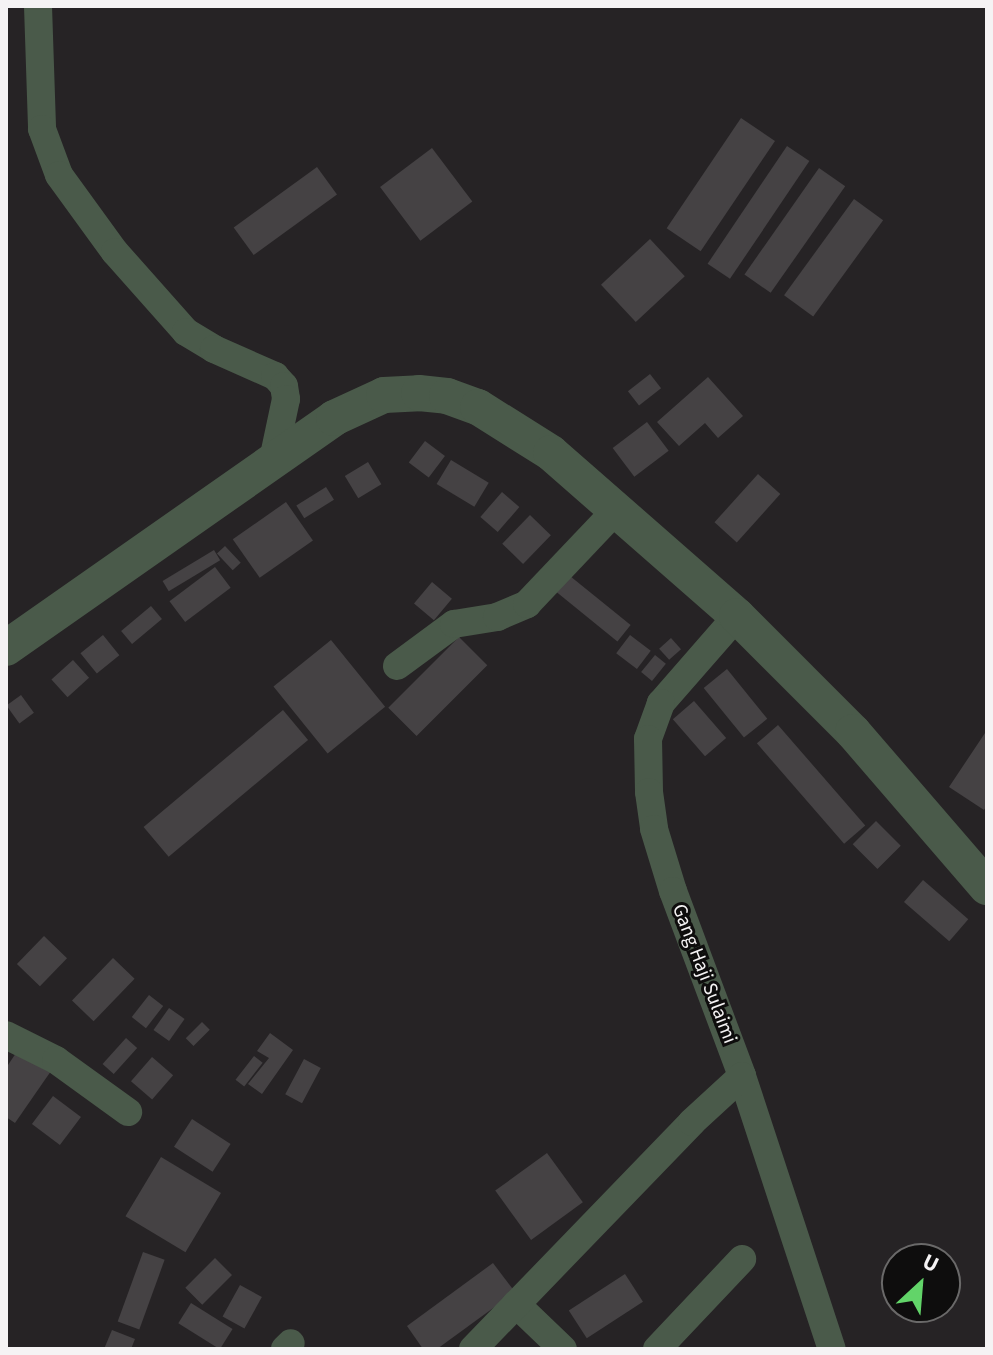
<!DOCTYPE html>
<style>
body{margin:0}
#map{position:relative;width:993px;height:1355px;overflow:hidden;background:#262325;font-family:"Source Sans 3",sans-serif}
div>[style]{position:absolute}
.building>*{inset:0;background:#454244;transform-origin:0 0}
.minor>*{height:28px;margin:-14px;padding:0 14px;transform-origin:14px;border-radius:14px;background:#4a5a4a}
.tertiary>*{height:36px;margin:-18px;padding:0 18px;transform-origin:18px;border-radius:18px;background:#4a5a4a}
span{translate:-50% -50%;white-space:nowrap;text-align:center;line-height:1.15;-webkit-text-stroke:6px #0e0d0d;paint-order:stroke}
.street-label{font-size:20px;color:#f5f3f4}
.frame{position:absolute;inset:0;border:8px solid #f5f3f4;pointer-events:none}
.north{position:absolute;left:881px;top:1243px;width:80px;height:80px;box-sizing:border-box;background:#0e0d0d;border:2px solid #6a6969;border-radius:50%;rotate:26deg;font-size:22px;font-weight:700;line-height:32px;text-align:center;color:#f5f3f4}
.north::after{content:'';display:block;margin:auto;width:28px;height:36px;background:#62d469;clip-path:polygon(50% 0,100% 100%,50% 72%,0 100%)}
</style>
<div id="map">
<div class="building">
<div style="left:741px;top:118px;width:41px;height:133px;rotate:34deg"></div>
<div style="left:787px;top:146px;width:27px;height:142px;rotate:34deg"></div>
<div style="left:432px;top:148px;width:67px;height:65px;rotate:53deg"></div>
<div style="left:317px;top:167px;width:34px;height:103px;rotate:54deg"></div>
<div style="left:819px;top:168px;width:32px;height:130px;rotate:35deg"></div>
<div style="left:854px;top:199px;width:36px;height:119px;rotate:36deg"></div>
<div style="left:650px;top:239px;width:51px;height:67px;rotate:47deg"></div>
<div style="left:650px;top:374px;width:18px;height:28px;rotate:52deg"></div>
<div style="clip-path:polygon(708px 377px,743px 416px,718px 438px,705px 423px,679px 446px,657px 422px)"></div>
<div style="left:647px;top:422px;width:36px;height:43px;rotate:53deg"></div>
<div style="left:425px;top:441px;width:25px;height:27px;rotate:37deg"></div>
<div style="left:451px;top:460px;width:44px;height:28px;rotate:31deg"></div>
<div style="left:368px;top:462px;width:26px;height:27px;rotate:59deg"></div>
<div style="left:758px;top:474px;width:30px;height:65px;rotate:42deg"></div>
<div style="left:326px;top:487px;width:15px;height:35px;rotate:58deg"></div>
<div style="left:502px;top:492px;width:23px;height:33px;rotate:41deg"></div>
<div style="left:286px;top:502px;width:47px;height:65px;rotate:55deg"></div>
<div style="left:530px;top:515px;width:29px;height:40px;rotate:44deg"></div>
<div style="left:225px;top:546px;width:23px;height:11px;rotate:47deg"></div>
<div style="left:214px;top:550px;width:12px;height:60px;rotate:59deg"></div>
<div style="left:215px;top:567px;width:26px;height:57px;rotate:53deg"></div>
<div style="left:570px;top:576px;width:78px;height:21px;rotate:39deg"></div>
<div style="left:432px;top:582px;width:26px;height:28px;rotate:40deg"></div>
<div style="left:151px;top:606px;width:17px;height:39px;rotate:50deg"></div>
<div style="left:103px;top:635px;width:26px;height:29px;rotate:51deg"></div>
<div style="left:630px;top:635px;width:26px;height:23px;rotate:37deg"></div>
<div style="left:459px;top:637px;width:40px;height:100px;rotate:45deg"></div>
<div style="left:671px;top:638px;width:15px;height:16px;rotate:48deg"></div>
<div style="left:331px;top:640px;width:86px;height:74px;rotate:51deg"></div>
<div style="left:655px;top:655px;width:14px;height:22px;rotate:39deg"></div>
<div style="left:73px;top:660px;width:24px;height:29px;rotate:48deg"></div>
<div style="left:727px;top:669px;width:64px;height:30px;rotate:51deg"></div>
<div style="left:21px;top:695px;width:22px;height:18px;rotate:54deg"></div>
<div style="left:694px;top:701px;width:49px;height:28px;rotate:49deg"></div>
<div style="left:283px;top:710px;width:39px;height:182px;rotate:50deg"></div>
<div style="left:778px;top:725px;width:133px;height:28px;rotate:49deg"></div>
<div style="clip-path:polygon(987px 730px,987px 805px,984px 810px,949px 787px)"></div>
<div style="left:876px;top:821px;width:35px;height:33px;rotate:45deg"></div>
<div style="left:923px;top:880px;width:60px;height:29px;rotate:41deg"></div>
<div style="left:44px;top:936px;width:32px;height:39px;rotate:44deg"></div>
<div style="left:113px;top:958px;width:30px;height:59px;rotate:44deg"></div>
<div style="left:149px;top:995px;width:18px;height:28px;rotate:38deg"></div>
<div style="left:169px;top:1008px;width:19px;height:27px;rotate:35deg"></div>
<div style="left:202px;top:1022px;width:11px;height:23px;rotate:45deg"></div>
<div style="clip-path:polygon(270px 1033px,293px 1050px,262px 1094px,248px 1084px,269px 1058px,257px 1051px)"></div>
<div style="left:126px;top:1038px;width:15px;height:35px;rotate:42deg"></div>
<div style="clip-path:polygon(18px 1050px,51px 1071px,15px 1123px,6px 1117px,6px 1068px)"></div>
<div style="left:254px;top:1056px;width:11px;height:30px;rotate:38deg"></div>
<div style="left:152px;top:1057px;width:28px;height:32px;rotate:41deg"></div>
<div style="left:304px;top:1059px;width:19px;height:40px;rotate:28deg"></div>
<div style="left:53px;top:1096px;width:35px;height:35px;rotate:37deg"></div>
<div style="left:192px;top:1119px;width:46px;height:33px;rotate:33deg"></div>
<div style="left:547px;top:1153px;width:61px;height:64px;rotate:54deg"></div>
<div style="left:161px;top:1157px;width:70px;height:69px;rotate:31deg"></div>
<div style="left:143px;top:1252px;width:23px;height:74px;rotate:20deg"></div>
<div style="left:215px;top:1258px;width:24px;height:42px;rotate:45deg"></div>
<div style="clip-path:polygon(493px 1263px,515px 1292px,437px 1349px,423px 1349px,407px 1326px)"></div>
<div style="left:625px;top:1274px;width:33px;height:67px;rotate:57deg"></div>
<div style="left:240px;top:1285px;width:25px;height:36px;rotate:29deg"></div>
<div style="left:191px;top:1303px;width:49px;height:24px;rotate:32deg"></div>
<div style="clip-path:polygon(112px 1330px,135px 1339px,131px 1349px,104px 1349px)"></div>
</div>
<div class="minor">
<div style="left:38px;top:6px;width:123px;rotate:88.1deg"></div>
<div style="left:42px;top:129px;width:49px;rotate:69.7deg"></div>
<div style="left:59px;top:175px;width:95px;rotate:54deg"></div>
<div style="left:115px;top:252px;width:107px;rotate:48.4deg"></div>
<div style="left:186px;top:332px;width:33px;rotate:31deg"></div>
<div style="left:214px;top:349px;width:67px;rotate:23.9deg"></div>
<div style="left:275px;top:376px;width:13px;rotate:48deg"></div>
<div style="left:284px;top:386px;width:13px;rotate:81deg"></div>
<div style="left:286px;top:399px;width:62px;rotate:102deg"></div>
<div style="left:737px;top:616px;width:116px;rotate:131.1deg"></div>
<div style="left:661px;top:703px;width:38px;rotate:110deg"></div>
<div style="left:648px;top:739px;width:53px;rotate:88.9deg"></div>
<div style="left:649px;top:792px;width:37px;rotate:82deg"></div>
<div style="left:654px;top:829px;width:65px;rotate:73deg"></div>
<div style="left:673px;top:891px;width:197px;rotate:69.5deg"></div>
<div style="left:742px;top:1076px;width:287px;rotate:71.8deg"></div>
<div style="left:397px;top:666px;width:71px;rotate:-36.4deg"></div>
<div style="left:454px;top:624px;width:44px;rotate:-9.2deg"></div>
<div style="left:497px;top:617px;width:33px;rotate:-23deg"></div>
<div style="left:527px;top:604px;width:131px;rotate:-46.5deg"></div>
<div style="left:6px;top:1035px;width:56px;rotate:26.6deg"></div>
<div style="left:56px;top:1060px;width:89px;rotate:35.8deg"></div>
<div style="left:516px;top:1304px;width:65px;rotate:43.8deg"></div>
<div style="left:285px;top:1349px;width:8px;rotate:-45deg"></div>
<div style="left:473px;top:1349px;width:315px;rotate:-46deg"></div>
<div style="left:692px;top:1122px;width:68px;rotate:-42.6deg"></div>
<div style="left:657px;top:1349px;width:124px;rotate:-46.6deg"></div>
</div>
<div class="tertiary">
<div style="left:6px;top:648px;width:401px;rotate:-35deg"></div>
<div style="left:334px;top:418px;width:55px;rotate:-24.7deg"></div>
<div style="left:384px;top:395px;width:35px;rotate:-3deg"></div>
<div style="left:419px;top:393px;width:28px;rotate:6deg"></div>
<div style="left:447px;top:396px;width:33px;rotate:20deg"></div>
<div style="left:478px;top:407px;width:86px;rotate:32.2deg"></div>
<div style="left:551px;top:453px;width:247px;rotate:41.2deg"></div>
<div style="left:737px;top:616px;width:164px;rotate:45deg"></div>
<div style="left:853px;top:732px;width:205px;rotate:49.2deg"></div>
</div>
<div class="street-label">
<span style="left:704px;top:974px;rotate:69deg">Gang Haji Sulaimi</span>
</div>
<div class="frame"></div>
<div class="north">U</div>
</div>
